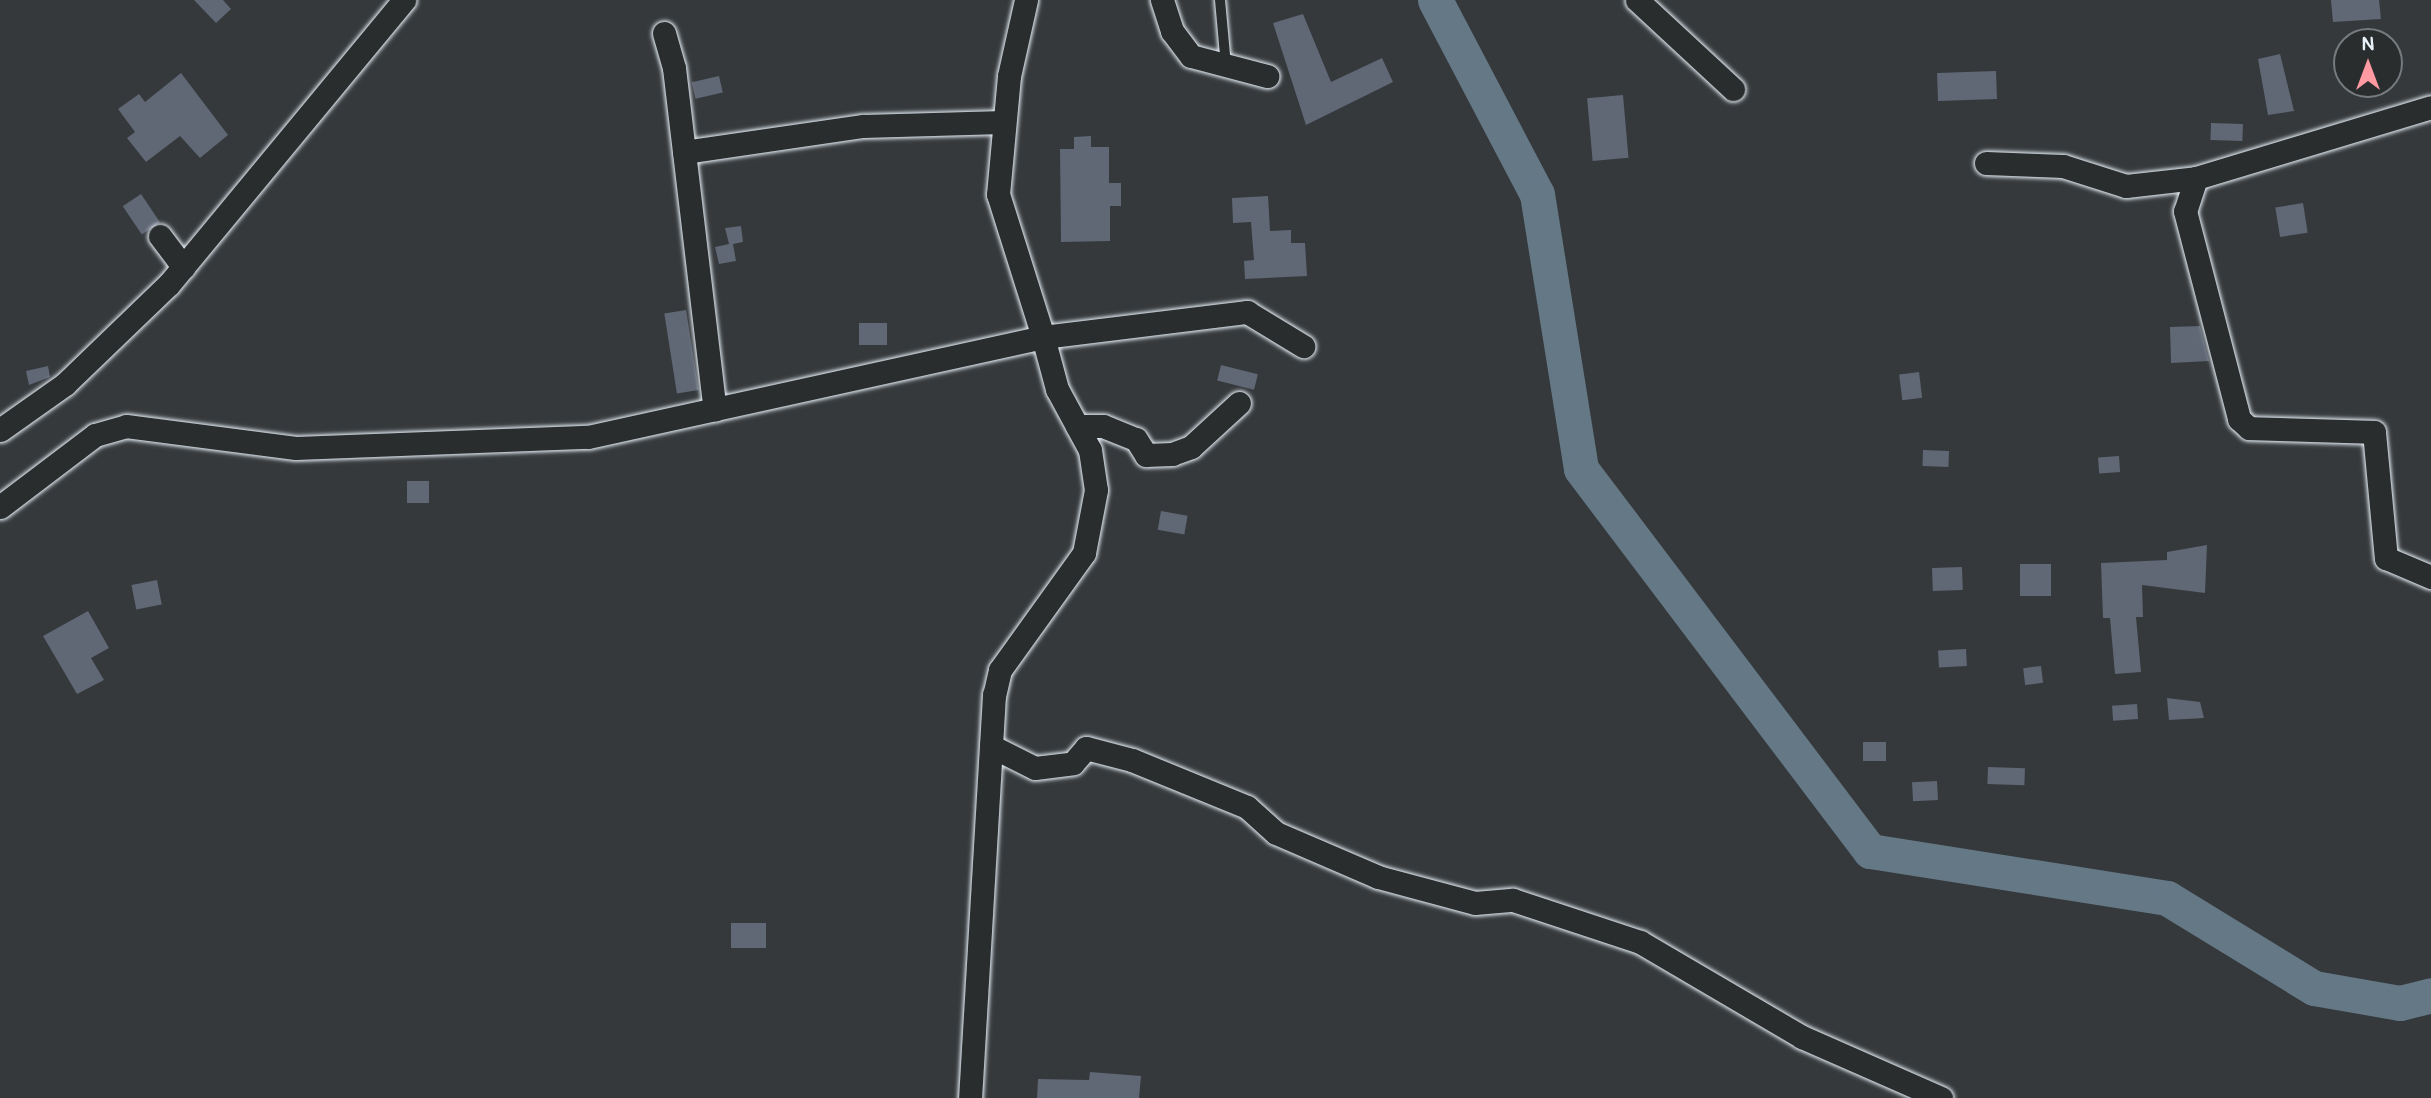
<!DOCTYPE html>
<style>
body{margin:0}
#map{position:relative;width:2431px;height:1098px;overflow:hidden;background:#35393c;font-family:Pangolin,sans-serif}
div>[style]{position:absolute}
.river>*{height:35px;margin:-17.5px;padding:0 17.5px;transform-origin:17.5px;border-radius:17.5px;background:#657886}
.building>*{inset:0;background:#606775;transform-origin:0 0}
.roads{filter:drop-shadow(0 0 2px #e8f1f8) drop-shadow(0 0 2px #e8f1f8)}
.lane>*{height:10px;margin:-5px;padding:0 5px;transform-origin:5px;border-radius:5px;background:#2a2d2e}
.street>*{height:23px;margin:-11.5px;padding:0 11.5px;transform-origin:11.5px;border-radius:11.5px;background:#2a2d2e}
span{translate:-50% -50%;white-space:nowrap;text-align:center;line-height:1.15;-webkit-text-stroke:5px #2a2d2e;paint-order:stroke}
.north{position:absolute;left:2333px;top:28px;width:70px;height:70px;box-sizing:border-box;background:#2a2d2e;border:2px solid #767b7f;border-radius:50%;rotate:0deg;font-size:19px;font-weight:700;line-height:28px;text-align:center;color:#e8f1f8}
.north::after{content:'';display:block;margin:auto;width:24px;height:32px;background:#ff9aa2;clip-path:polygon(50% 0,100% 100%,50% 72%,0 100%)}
</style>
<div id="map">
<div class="river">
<div style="left:1435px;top:0;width:219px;rotate:62.3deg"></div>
<div style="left:1537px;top:194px;width:278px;rotate:80.9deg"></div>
<div style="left:1581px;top:469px;width:479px;rotate:52.9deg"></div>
<div style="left:1870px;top:851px;width:301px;rotate:9deg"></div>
<div style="left:2167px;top:898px;width:172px;rotate:31.5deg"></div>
<div style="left:2314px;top:988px;width:87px;rotate:9.9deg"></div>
<div style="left:2400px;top:1003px;width:32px;rotate:-14deg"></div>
</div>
<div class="building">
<div style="clip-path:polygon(194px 0,223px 0,231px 9px,216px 23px)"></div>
<div style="clip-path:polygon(2331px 0,2379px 0,2381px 19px,2333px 22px)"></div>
<div style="clip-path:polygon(1303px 14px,1331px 82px,1382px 58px,1393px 82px,1306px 125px,1273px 23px)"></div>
<div style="clip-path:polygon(2280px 54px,2294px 111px,2268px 115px,2258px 59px)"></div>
<div style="left:1996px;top:71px;width:28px;height:59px;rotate:88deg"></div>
<div style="clip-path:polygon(181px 73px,228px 135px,200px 158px,180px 136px,146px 162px,127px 138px,135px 132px,118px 109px,139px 94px,145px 102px)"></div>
<div style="left:719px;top:76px;width:17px;height:28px;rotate:77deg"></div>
<div style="left:1623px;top:95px;width:63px;height:36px;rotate:85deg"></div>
<div style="left:2211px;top:123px;width:32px;height:17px;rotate:2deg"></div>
<div style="clip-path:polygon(1091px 136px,1091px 147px,1109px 147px,1109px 183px,1121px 183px,1121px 206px,1110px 206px,1110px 241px,1061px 242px,1060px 149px,1074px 149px,1074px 137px)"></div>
<div style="left:141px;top:194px;width:34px;height:22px;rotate:56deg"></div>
<div style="clip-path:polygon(1268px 196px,1270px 231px,1291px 230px,1291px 243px,1305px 243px,1307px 276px,1245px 279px,1244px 261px,1254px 260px,1251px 222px,1233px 223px,1232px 198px)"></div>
<div style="left:2303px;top:203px;width:30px;height:28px;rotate:81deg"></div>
<div style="clip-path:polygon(741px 226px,743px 242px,733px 244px,736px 261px,719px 264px,715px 247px,729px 244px,725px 228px)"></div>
<div style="left:686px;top:310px;width:81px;height:22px;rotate:81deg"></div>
<div style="left:887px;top:323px;width:22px;height:28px;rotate:90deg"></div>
<div style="clip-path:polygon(2200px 326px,2209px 361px,2171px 363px,2170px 327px)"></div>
<div style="left:1221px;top:365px;width:38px;height:16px;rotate:14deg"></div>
<div style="clip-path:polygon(48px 366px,50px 377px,29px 385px,26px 371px)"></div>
<div style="left:1919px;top:372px;width:26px;height:20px;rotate:83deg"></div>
<div style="left:1923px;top:450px;width:26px;height:16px;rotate:2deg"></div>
<div style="left:2119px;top:456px;width:16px;height:21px;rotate:86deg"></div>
<div style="left:407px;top:481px;width:22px;height:22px"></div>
<div style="left:1161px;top:511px;width:27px;height:19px;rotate:10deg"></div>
<div style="clip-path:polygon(2207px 545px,2205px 593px,2142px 585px,2143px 617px,2136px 617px,2141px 672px,2115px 674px,2110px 618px,2103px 618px,2101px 563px,2167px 560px,2167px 552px)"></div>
<div style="left:2020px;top:564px;width:31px;height:32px"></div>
<div style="left:1962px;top:567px;width:23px;height:30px;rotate:88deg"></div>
<div style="left:157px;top:580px;width:25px;height:26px;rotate:79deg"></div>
<div style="clip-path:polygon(88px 611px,109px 648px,91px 658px,104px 680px,77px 694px,43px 636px)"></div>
<div style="left:1966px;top:649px;width:17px;height:28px;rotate:87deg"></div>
<div style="left:2041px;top:666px;width:17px;height:18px;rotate:83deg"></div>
<div style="clip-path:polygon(2167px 698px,2200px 702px,2204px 718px,2169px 720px)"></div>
<div style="left:2137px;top:704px;width:15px;height:25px;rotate:86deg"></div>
<div style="left:1886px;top:742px;width:19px;height:23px;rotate:90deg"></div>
<div style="left:1988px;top:767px;width:37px;height:17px;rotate:2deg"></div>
<div style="left:1937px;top:781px;width:19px;height:25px;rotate:87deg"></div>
<div style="left:731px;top:923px;width:35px;height:25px"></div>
<div style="clip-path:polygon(1090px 1072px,1141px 1076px,1139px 1098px,1037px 1098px,1038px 1079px,1089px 1080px)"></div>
</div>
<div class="roads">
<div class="lane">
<div style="left:1220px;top:0;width:66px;rotate:84.8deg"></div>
</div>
<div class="street">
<div style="left:1026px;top:0;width:78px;rotate:102.6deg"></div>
<div style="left:1009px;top:76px;width:119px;rotate:95.3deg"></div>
<div style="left:998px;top:194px;width:150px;rotate:72.5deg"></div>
<div style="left:1043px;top:337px;width:206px;rotate:-7deg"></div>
<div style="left:1247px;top:312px;width:66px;rotate:31.3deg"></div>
<div style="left:1162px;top:0;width:33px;rotate:72deg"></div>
<div style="left:1172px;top:31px;width:31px;rotate:53deg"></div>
<div style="left:1191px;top:56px;width:79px;rotate:14.7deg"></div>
<div style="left:1637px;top:0;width:131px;rotate:42.8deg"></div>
<div style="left:664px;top:33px;width:36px;rotate:74deg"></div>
<div style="left:674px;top:68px;width:344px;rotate:83.2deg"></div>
<div style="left:684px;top:152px;width:181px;rotate:-8.3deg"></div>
<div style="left:863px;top:126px;width:140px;rotate:-1.6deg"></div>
<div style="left:1986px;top:163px;width:77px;rotate:2.2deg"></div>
<div style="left:2063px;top:166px;width:66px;rotate:17.6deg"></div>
<div style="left:2126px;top:186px;width:70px;rotate:-6.5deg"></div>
<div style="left:2196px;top:178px;width:245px;rotate:-16.8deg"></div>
<div style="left:2196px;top:178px;width:35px;rotate:108deg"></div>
<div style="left:2185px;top:211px;width:215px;rotate:75.4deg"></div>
<div style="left:2239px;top:419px;width:13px;rotate:42deg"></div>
<div style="left:2249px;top:428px;width:125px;rotate:1.8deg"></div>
<div style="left:2374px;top:432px;width:127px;rotate:84.6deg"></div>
<div style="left:2386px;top:558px;width:49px;rotate:22.9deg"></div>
<div style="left:160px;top:236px;width:39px;rotate:53deg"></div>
<div style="left:1077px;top:426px;width:26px"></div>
<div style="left:1103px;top:426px;width:35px;rotate:22deg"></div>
<div style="left:1136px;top:439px;width:19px;rotate:58deg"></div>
<div style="left:1146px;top:455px;width:26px;rotate:-2deg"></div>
<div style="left:1172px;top:454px;width:20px;rotate:-20deg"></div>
<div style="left:1191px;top:447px;width:65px;rotate:-42.5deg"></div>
<div style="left:0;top:430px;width:80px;rotate:-35.3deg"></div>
<div style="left:65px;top:384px;width:144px;rotate:-43.9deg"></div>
<div style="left:169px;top:284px;width:369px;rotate:-50.4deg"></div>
<div style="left:0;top:507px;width:119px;rotate:-37.2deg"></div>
<div style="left:95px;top:435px;width:32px;rotate:-16deg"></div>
<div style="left:126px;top:426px;width:171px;rotate:7.4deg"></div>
<div style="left:296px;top:448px;width:292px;rotate:-2.2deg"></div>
<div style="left:588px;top:437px;width:466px;rotate:-12.4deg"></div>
<div style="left:1043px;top:337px;width:54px;rotate:74.9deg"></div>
<div style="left:1057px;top:389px;width:69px;rotate:61.6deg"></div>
<div style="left:1090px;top:450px;width:40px;rotate:81.5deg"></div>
<div style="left:1096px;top:490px;width:64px;rotate:100.8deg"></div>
<div style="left:1084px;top:553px;width:144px;rotate:125.7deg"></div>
<div style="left:1000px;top:670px;width:26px;rotate:103deg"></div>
<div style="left:994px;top:695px;width:404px;rotate:93.4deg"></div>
<div style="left:991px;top:746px;width:49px;rotate:26.6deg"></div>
<div style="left:1035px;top:768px;width:38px;rotate:-7deg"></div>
<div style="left:1073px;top:763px;width:20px;rotate:-49deg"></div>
<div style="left:1086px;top:748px;width:48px;rotate:14.6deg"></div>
<div style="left:1132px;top:760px;width:124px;rotate:22.2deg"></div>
<div style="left:1247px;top:807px;width:39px;rotate:42deg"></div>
<div style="left:1276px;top:833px;width:111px;rotate:23.3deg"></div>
<div style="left:1378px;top:877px;width:100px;rotate:15deg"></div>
<div style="left:1475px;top:903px;width:38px;rotate:-5deg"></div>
<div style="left:1513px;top:900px;width:134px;rotate:18.3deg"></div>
<div style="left:1640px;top:942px;width:188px;rotate:30.4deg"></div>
<div style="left:1802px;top:1037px;width:152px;rotate:23.7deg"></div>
</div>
</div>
<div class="north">N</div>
</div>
